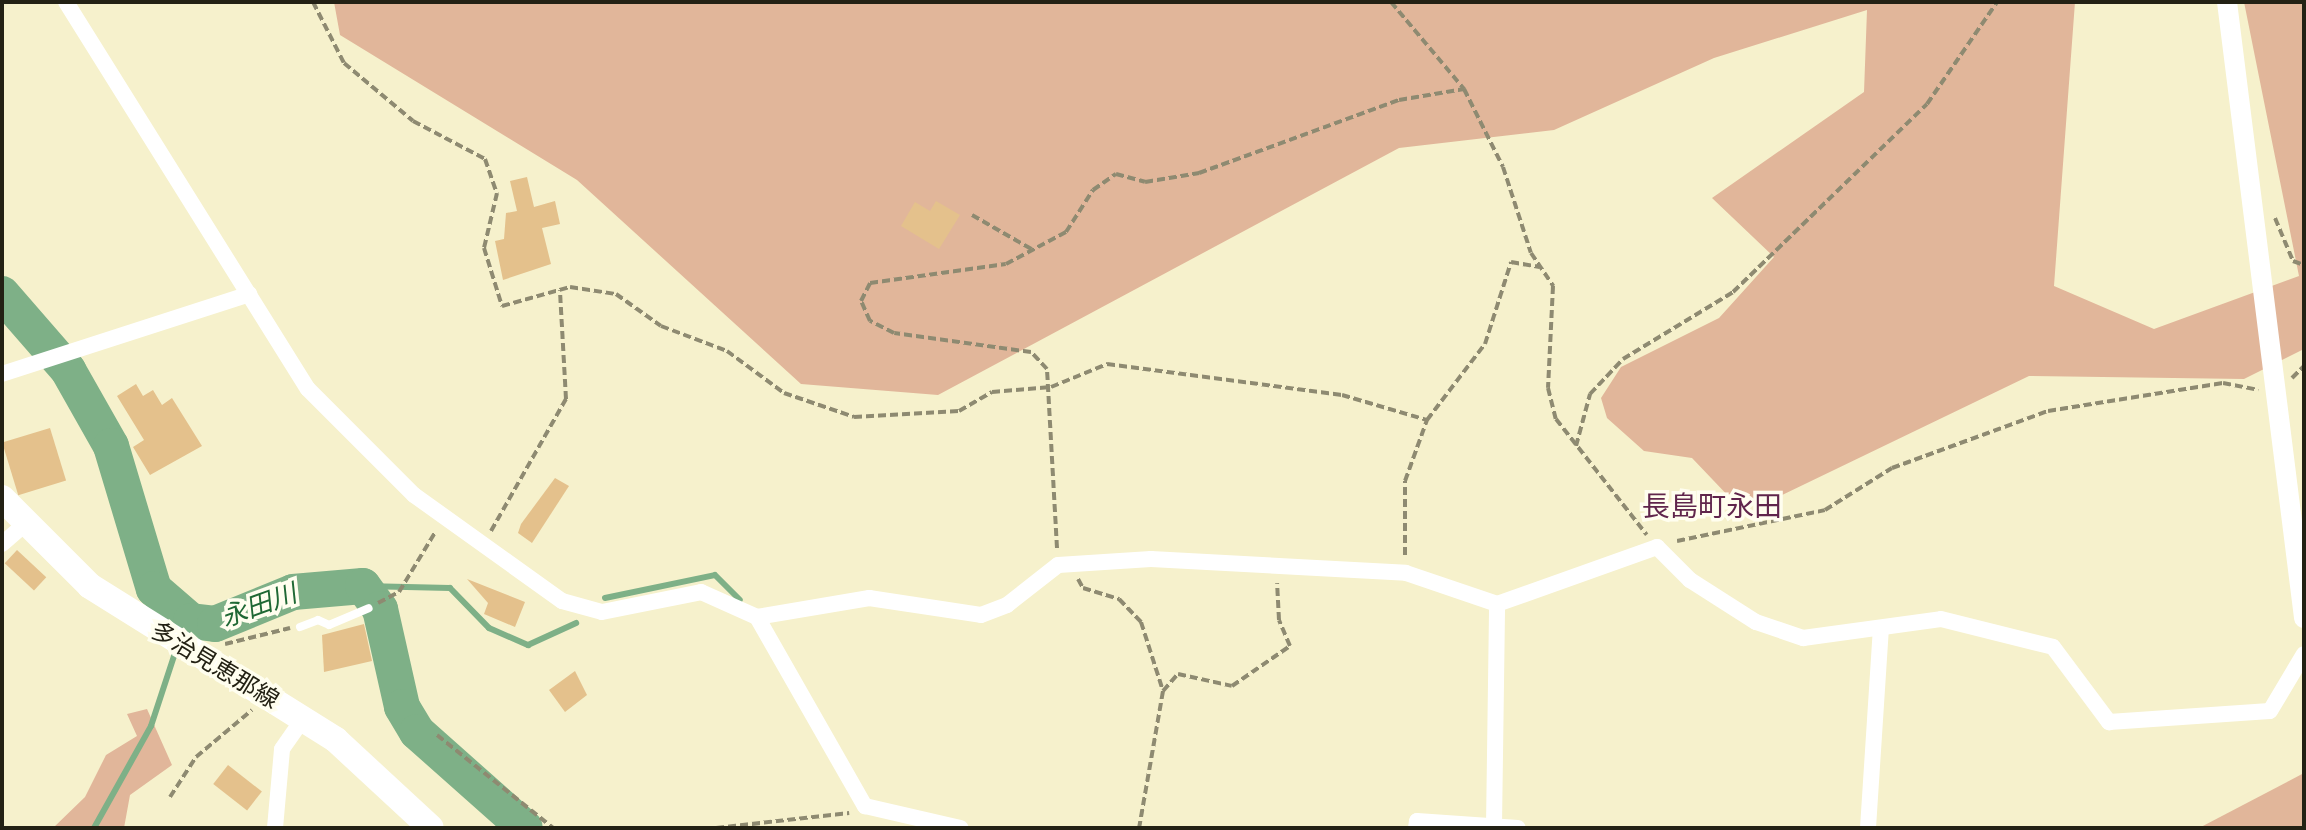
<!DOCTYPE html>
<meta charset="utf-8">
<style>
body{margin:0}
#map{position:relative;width:2306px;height:830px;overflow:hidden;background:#f6f1cc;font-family:"Space Grotesk","Noto Sans JP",sans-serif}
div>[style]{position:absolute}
.green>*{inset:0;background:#e1b69a}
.stream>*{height:6px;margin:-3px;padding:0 3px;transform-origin:3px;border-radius:3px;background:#7eb087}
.river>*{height:36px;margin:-18px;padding:0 18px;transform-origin:18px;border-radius:18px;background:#7eb087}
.building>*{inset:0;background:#e4c18c;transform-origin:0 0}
.path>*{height:4px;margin-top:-2px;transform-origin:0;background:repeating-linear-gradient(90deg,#8e8a71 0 8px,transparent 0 12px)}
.service>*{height:8px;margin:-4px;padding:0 4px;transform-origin:4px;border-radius:4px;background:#fff}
.minor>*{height:16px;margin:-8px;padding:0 8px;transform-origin:8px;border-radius:8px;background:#fff}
.tertiary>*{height:20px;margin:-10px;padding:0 10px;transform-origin:10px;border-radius:10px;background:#fff}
.primary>*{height:26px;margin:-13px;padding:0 13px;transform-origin:13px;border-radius:13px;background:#fff}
span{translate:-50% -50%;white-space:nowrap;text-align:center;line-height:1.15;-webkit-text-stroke:7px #fffeef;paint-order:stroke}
.street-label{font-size:24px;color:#232114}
.water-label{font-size:26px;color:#1f6834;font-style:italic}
.quarter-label{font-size:28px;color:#60254c}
.frame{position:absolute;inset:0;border:4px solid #232114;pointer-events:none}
</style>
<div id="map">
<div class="green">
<div style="clip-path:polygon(334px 2px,2075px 2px,2054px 286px,2154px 329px,2299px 276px,2244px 2px,2304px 2px,2304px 349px,2244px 379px,2029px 376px,1774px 499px,1733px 501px,1692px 458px,1644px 451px,1607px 418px,1601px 398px,1621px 367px,1719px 318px,1774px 257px,1712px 198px,1864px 92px,1867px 10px,1714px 58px,1554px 130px,1399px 148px,938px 395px,801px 384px,577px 180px,340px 35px)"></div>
<div style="clip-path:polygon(147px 709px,172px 765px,130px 795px,124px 828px,53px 828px,85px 797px,106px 755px,137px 736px,127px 714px)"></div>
<div style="clip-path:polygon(2304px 773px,2304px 828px,2199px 828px)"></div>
</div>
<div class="stream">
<div style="left:363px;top:586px;width:87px;rotate:1.3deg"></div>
<div style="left:450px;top:588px;width:56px;rotate:45.7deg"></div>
<div style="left:489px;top:628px;width:43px;rotate:23.6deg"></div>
<div style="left:528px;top:645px;width:53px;rotate:-24.6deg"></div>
<div style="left:605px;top:598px;width:112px;rotate:-11.8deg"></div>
<div style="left:715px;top:575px;width:35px;rotate:45deg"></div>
<div style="left:181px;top:636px;width:19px;rotate:-72deg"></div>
<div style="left:94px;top:828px;width:117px;rotate:-60.8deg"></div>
<div style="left:151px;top:726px;width:83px;rotate:-71.8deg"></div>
</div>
<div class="river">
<div style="left:2px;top:294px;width:101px;rotate:49deg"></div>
<div style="left:68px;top:370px;width:87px;rotate:60.5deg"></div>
<div style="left:111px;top:446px;width:149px;rotate:73.3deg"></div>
<div style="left:154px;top:589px;width:49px;rotate:40.9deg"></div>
<div style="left:191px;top:621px;width:24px;rotate:7deg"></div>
<div style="left:215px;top:624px;width:84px;rotate:-22.3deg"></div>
<div style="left:293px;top:592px;width:70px;rotate:-4.9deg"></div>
<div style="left:363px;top:586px;width:29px;rotate:54deg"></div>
<div style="left:380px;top:609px;width:100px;rotate:77.3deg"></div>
<div style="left:402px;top:707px;width:29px;rotate:59deg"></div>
<div style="left:417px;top:732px;width:144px;rotate:41.6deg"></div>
</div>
<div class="building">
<div style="clip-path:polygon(527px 177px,534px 207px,555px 201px,560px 224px,542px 228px,551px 264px,503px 280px,495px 241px,504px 239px,506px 213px,517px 211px,510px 181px)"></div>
<div style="clip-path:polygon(936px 201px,960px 215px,939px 249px,901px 226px,915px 202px,930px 211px)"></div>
<div style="clip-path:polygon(136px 384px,143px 396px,153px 390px,162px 405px,172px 398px,202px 446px,150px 475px,133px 447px,144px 440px,117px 396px)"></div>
<div style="left:50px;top:428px;width:55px;height:50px;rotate:73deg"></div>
<div style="clip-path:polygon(555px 478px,569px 486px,532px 543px,518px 533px,521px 524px)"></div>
<div style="left:17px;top:550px;width:40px;height:18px;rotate:43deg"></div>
<div style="clip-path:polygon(467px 579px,525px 602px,515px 627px,484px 614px,488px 603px)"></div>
<div style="clip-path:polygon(364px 624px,372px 661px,324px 672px,322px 635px)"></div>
<div style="clip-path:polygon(575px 671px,587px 695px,565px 712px,549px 690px)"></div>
<div style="left:228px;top:765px;width:43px;height:24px;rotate:38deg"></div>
</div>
<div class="path">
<div style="left:313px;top:2px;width:68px;rotate:63.1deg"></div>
<div style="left:344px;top:63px;width:90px;rotate:40deg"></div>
<div style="left:413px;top:121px;width:81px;rotate:27.8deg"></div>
<div style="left:485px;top:159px;width:36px;rotate:71deg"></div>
<div style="left:497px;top:193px;width:57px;rotate:103.3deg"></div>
<div style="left:484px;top:248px;width:61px;rotate:72.8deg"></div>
<div style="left:502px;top:306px;width:71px;rotate:-15.6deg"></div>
<div style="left:570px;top:287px;width:47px;rotate:8.7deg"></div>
<div style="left:616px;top:294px;width:55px;rotate:35.4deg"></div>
<div style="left:661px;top:326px;width:71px;rotate:20.7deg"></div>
<div style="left:727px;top:351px;width:71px;rotate:36.4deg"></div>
<div style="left:784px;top:393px;width:74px;rotate:18.9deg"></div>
<div style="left:854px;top:417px;width:105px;rotate:-3.3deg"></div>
<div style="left:959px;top:411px;width:38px;rotate:-30deg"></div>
<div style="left:992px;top:392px;width:59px;rotate:-4.8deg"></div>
<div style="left:1051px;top:387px;width:61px;rotate:-22.3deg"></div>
<div style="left:1107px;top:364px;width:237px;rotate:7.5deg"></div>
<div style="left:1342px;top:395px;width:89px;rotate:16.4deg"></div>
<div style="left:1391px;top:2px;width:114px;rotate:50deg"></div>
<div style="left:1464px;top:89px;width:87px;rotate:63.4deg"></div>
<div style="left:1503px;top:167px;width:90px;rotate:72deg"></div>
<div style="left:1531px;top:253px;width:40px;rotate:56deg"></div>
<div style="left:1553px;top:286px;width:102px;rotate:92.8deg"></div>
<div style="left:1548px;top:388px;width:32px;rotate:76deg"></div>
<div style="left:1556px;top:419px;width:147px;rotate:51.9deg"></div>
<div style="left:972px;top:215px;width:70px;rotate:29.8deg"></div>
<div style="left:2275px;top:218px;width:47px;rotate:67.3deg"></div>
<div style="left:2293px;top:261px;width:12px;rotate:20deg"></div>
<div style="left:2292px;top:378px;width:17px;rotate:-45deg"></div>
<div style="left:1576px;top:446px;width:54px;rotate:-74.9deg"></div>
<div style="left:1590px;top:394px;width:48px;rotate:-46.7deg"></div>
<div style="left:1623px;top:359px;width:129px;rotate:-31.3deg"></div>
<div style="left:1733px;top:292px;width:270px;rotate:-44.1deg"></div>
<div style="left:1927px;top:104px;width:124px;rotate:-55.5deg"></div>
<div style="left:491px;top:531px;width:152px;rotate:-60.4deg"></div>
<div style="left:566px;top:399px;width:109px;rotate:-93.2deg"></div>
<div style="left:1677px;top:541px;width:151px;rotate:-11.8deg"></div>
<div style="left:1825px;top:510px;width:79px;rotate:-32.1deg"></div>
<div style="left:1892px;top:468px;width:166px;rotate:-20.1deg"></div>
<div style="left:2048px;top:411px;width:177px;rotate:-9.1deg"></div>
<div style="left:2223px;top:383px;width:36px;rotate:11deg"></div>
<div style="left:1057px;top:548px;width:179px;rotate:-93.2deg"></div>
<div style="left:1047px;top:369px;width:23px;rotate:-133deg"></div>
<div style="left:1031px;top:352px;width:138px;rotate:-172.1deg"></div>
<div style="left:894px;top:333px;width:27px;rotate:-153deg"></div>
<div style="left:870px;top:321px;width:22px;rotate:-114deg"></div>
<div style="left:861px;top:301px;width:20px;rotate:-63deg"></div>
<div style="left:870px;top:283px;width:137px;rotate:-8deg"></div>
<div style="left:1006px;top:264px;width:68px;rotate:-28.1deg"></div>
<div style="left:1066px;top:232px;width:50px;rotate:-57.3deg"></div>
<div style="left:1093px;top:190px;width:28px;rotate:-35deg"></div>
<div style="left:1116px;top:174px;width:30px;rotate:15deg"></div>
<div style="left:1145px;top:182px;width:55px;rotate:-9.5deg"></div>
<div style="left:1199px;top:173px;width:213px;rotate:-20.1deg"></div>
<div style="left:1399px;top:100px;width:66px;rotate:-9.6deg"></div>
<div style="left:1405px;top:555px;width:74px;rotate:-90deg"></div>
<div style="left:1405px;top:481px;width:65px;rotate:-70.2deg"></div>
<div style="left:1427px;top:420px;width:96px;rotate:-52.7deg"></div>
<div style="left:1485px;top:344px;width:86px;rotate:-72.4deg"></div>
<div style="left:1511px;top:262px;width:29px;rotate:10deg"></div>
<div style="left:1078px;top:579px;width:10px;rotate:61deg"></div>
<div style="left:1083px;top:588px;width:38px;rotate:17deg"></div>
<div style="left:1119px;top:599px;width:32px;rotate:46deg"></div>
<div style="left:1141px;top:622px;width:72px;rotate:72.3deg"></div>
<div style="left:1163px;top:691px;width:139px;rotate:99.9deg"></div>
<div style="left:378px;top:603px;width:24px;rotate:-28deg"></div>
<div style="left:399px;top:592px;width:71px;rotate:-58.8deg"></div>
<div style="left:225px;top:644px;width:67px;rotate:-13.8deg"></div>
<div style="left:1163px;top:691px;width:23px;rotate:-49deg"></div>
<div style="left:1178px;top:674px;width:55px;rotate:12.5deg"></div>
<div style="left:1232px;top:686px;width:70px;rotate:-34.6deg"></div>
<div style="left:1290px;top:646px;width:28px;rotate:-113deg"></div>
<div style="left:1279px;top:620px;width:37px;rotate:-93deg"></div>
<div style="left:437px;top:735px;width:149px;rotate:38.7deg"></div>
<div style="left:170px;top:797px;width:48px;rotate:-57deg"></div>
<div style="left:196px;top:757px;width:73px;rotate:-40deg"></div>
<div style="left:716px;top:828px;width:134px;rotate:-6.4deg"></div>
</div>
<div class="service">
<div style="left:300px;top:627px;width:19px;rotate:-21deg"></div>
<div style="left:318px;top:620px;width:12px;rotate:24deg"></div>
<div style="left:329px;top:625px;width:43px;rotate:-23deg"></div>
</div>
<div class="minor">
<div style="left:66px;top:2px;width:456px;rotate:58deg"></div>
<div style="left:308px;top:389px;width:150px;rotate:45deg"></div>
<div style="left:414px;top:495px;width:182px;rotate:35.6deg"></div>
<div style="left:562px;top:601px;width:41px;rotate:15.4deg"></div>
<div style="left:602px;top:612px;width:101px;rotate:-11.4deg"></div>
<div style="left:701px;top:592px;width:61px;rotate:24.1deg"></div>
<div style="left:757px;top:617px;width:218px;rotate:60.3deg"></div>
<div style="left:865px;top:806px;width:98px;rotate:13deg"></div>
<div style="left:2px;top:374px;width:260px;rotate:-17.9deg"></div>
<div style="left:2px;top:544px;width:29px;rotate:-41deg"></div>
<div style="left:757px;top:617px;width:114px;rotate:-9.6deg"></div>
<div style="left:869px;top:598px;width:113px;rotate:8.6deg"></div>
<div style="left:981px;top:615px;width:28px;rotate:-21deg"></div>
<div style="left:1007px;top:605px;width:65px;rotate:-38.1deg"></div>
<div style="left:1058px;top:565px;width:93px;rotate:-3.7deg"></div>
<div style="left:1151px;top:559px;width:255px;rotate:3.1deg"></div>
<div style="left:1406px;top:573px;width:96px;rotate:18.8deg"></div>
<div style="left:1497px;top:604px;width:170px;rotate:-19.6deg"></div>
<div style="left:1657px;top:547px;width:47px;rotate:45deg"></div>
<div style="left:1690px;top:580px;width:78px;rotate:32.5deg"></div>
<div style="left:1756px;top:622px;width:50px;rotate:18.8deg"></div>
<div style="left:1803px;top:638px;width:139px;rotate:-7.8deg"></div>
<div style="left:1941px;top:619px;width:115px;rotate:14deg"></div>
<div style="left:2053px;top:647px;width:94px;rotate:53.3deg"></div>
<div style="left:2109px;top:722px;width:161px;rotate:-3.9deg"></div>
<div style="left:2270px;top:711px;width:66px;rotate:-59.2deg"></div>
<div style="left:1494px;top:826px;width:222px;rotate:-89.2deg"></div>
<div style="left:275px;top:828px;width:79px;rotate:-84.9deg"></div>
<div style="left:282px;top:749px;width:37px;rotate:-55deg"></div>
<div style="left:1416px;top:828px;width:7px;rotate:-82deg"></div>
<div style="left:1417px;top:821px;width:101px;rotate:4deg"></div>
<div style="left:1868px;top:828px;width:199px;rotate:-86.3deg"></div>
</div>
<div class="tertiary">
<div style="left:2227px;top:2px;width:621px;rotate:82.87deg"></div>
</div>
<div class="primary">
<div style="left:2px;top:498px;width:124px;rotate:45deg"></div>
<div style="left:90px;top:586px;width:290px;rotate:32deg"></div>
<div style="left:336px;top:740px;width:129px;rotate:42.8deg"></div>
</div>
<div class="street-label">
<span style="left:215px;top:665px;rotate:31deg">多治見恵那線</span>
</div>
<div class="water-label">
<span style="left:259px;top:606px;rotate:-20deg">永田川</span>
</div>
<div class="quarter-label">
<span style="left:1712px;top:506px">長島町永田</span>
</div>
<div class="frame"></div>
</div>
